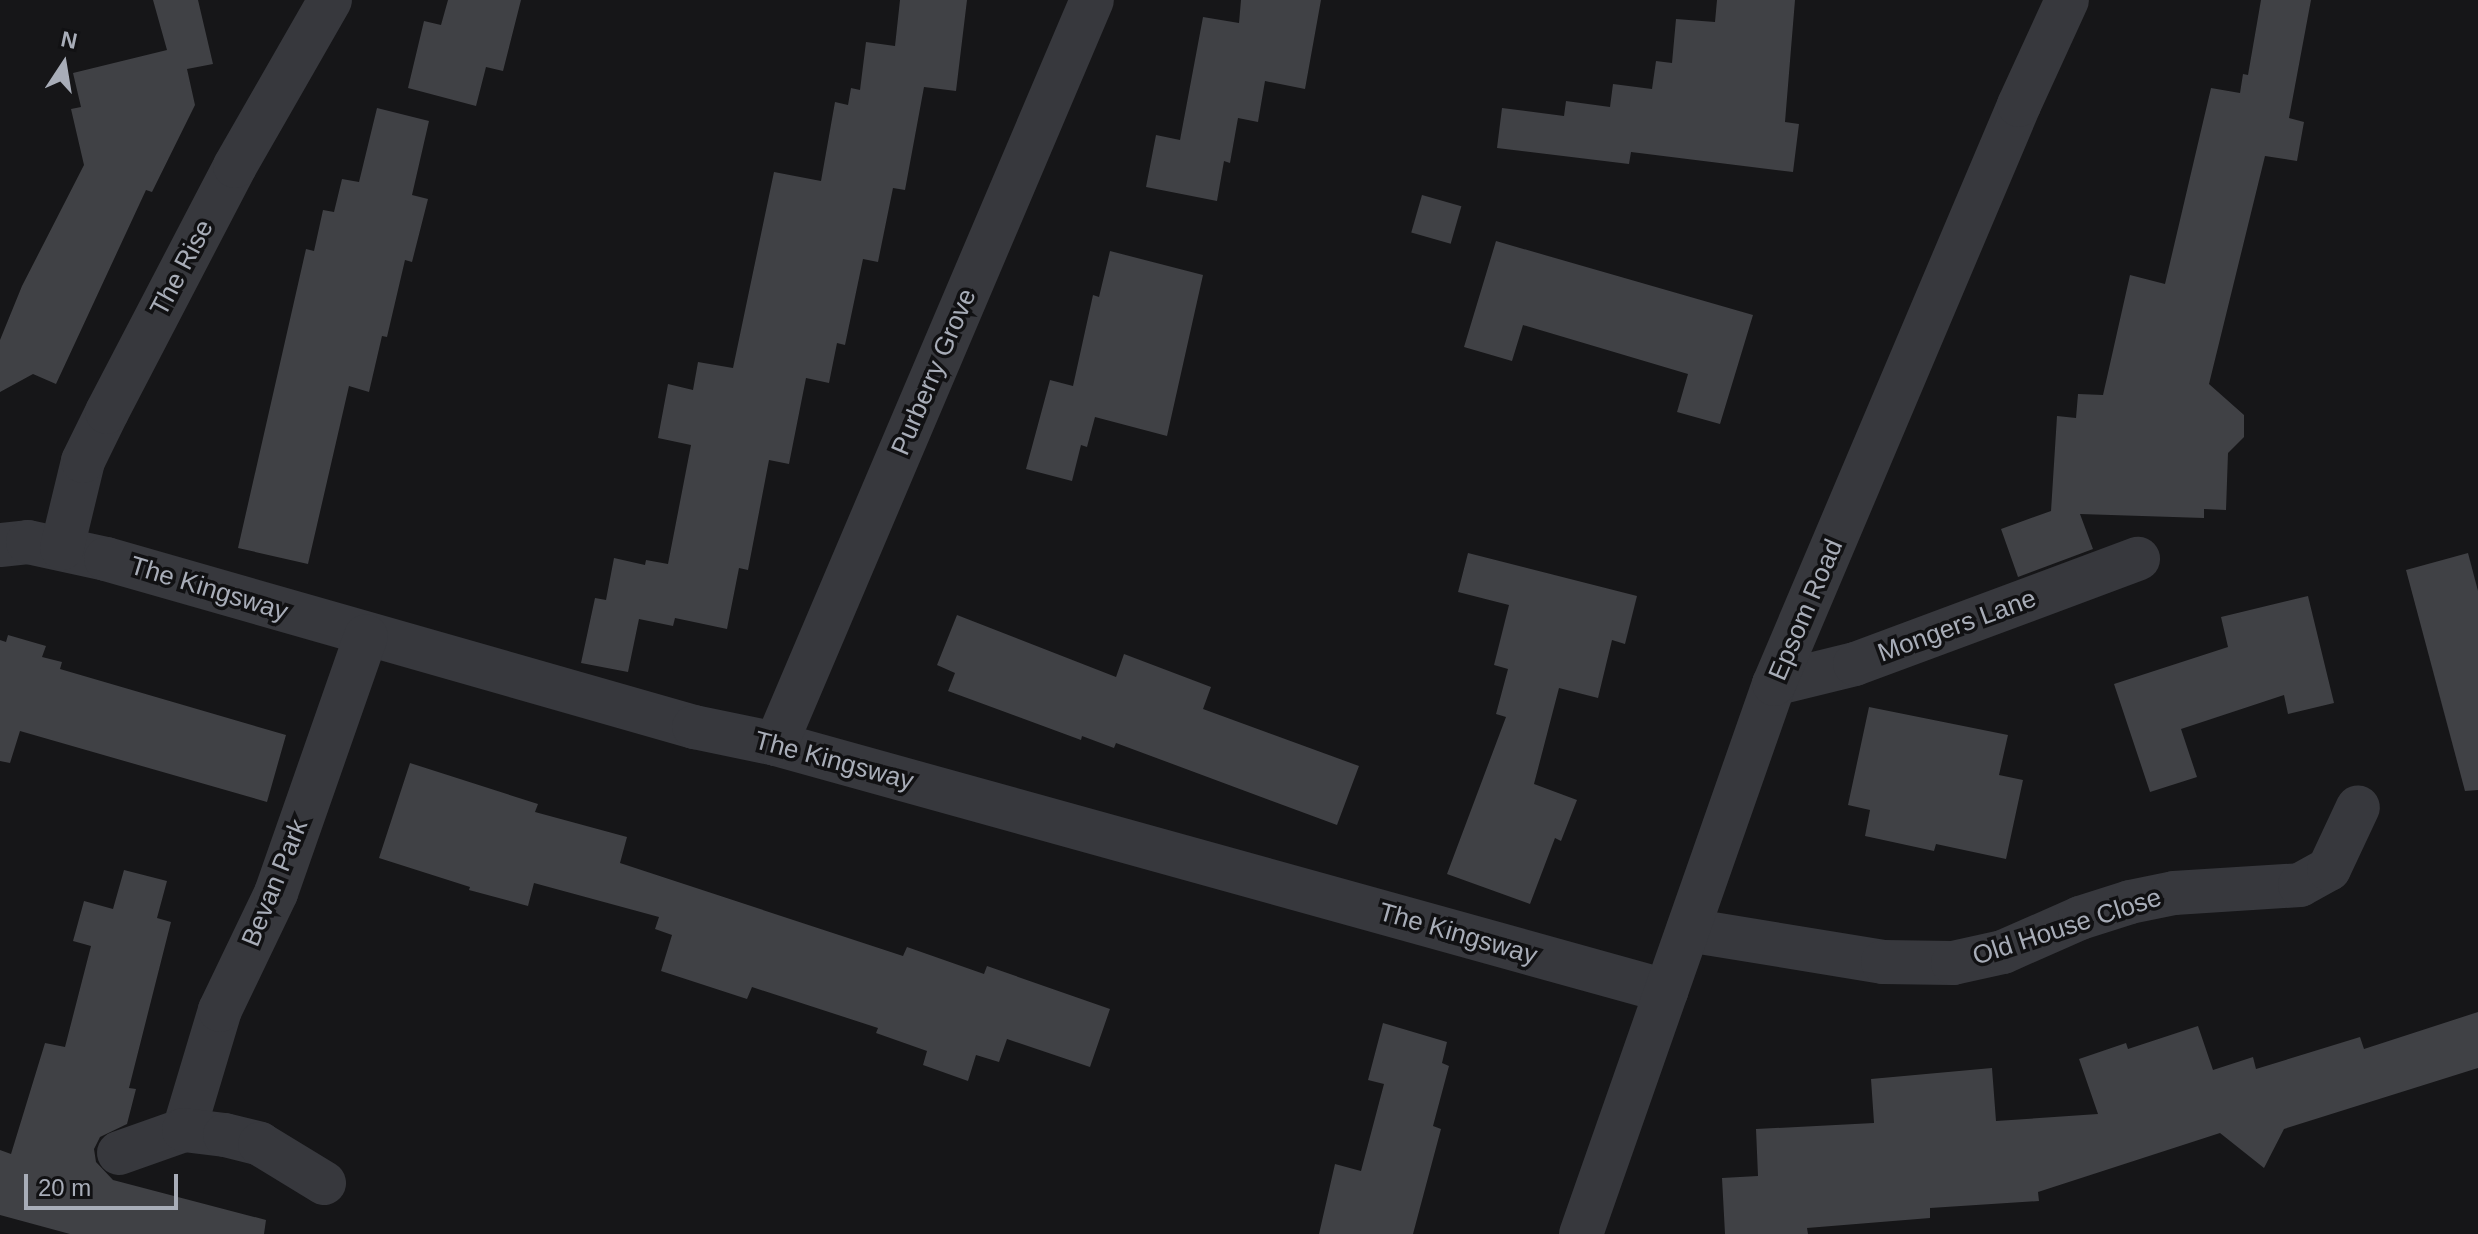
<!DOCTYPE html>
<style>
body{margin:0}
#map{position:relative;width:2478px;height:1234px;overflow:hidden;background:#161618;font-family:Arial,sans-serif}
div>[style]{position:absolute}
.building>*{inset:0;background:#404145;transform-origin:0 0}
.minor>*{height:44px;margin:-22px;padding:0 22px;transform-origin:22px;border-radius:22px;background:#37383d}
span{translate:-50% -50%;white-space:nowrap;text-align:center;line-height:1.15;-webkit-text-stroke:7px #111113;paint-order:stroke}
.street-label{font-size:26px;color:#a8adb8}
.north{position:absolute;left:24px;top:24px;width:80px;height:80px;-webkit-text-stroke:6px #111113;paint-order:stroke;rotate:12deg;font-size:22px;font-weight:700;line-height:32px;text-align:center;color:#a8adb8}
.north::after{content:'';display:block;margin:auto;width:28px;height:36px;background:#a8adb8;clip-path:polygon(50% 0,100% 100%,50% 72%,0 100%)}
.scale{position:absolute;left:24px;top:1174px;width:154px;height:36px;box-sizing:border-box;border:4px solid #a8adb8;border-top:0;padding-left:10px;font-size:24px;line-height:28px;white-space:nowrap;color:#a8adb8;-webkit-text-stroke:6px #111113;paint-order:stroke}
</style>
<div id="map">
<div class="building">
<div style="clip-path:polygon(153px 0,198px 0,213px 64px,187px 69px,195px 105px,152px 192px,146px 190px,56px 384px,33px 374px,0 392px,0 340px,22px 286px,84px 165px,71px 109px,81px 107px,73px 73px,167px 50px)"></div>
<div style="clip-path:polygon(448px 0,521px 0,503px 71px,486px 67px,476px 106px,408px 88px,424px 21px,441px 25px)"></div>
<div style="clip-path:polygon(900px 0,967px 0,956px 91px,924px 87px,905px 190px,893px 188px,878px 262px,863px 259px,845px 345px,837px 343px,829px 383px,806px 378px,789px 464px,769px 460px,748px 570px,739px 568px,727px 629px,675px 618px,673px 626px,639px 619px,628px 672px,581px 663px,595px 598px,606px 600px,614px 558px,645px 565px,646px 560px,668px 564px,691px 445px,658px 438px,668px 384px,693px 390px,698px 362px,733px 368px,774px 172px,821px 181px,835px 102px,848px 105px,851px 88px,860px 90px,866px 42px,895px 46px)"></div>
<div style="clip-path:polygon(1241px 0,1321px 0,1305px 89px,1265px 81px,1258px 122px,1238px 118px,1230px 163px,1224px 161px,1217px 201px,1146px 187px,1156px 135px,1180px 140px,1203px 17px,1239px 23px)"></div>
<div style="clip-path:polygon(1717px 0,1795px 0,1785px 122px,1799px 124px,1793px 172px,1631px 152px,1629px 164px,1497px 148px,1502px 108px,1564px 116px,1566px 101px,1610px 107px,1613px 84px,1652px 89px,1656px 61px,1672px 63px,1676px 19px,1715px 22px)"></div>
<div style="clip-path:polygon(2261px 0,2311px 0,2289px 118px,2304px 122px,2297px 161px,2265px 156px,2209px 384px,2244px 415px,2244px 437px,2228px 453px,2226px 510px,2204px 509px,2204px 518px,2080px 514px,2093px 549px,2018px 577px,2001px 529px,2051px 511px,2057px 416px,2076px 418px,2078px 394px,2103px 395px,2130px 275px,2165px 284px,2211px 88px,2240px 93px,2243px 74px,2248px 75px)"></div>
<div style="clip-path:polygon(377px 108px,429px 121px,412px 195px,428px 199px,412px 262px,405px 260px,387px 337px,382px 336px,369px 392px,349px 386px,308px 564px,238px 548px,306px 249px,314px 251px,323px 210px,334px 212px,342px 179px,359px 182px)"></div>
<div style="left:1422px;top:195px;width:41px;height:39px;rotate:16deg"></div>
<div style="clip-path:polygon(1496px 241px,1753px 315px,1720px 424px,1677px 412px,1688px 374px,1523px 325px,1512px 361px,1464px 347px)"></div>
<div style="clip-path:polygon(1110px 251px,1203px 275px,1167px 436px,1095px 417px,1087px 447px,1081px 445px,1072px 481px,1026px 469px,1050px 380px,1073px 386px,1093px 295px,1099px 297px)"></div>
<div style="clip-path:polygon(1468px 553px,1637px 596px,1625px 644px,1612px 640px,1598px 698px,1559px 688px,1534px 784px,1577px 800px,1561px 841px,1555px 838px,1530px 904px,1447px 874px,1506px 717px,1496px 714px,1508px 669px,1494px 665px,1509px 605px,1458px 592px)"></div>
<div style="clip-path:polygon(2468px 553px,2478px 591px,2478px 790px,2465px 791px,2406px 570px)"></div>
<div style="clip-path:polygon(2308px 596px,2334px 703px,2288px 714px,2284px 695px,2181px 729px,2197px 777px,2150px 792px,2114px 684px,2228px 647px,2221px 617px)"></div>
<div style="clip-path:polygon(957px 615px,1116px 677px,1124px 654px,1211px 687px,1203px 709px,1359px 766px,1337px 825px,1116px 743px,1114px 748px,1082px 736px,1081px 740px,948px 691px,955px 673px,937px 665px)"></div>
<div style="clip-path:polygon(8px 635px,46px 646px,42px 657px,62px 662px,60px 669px,286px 735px,267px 802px,20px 731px,10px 763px,0 761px,0 640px,6px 642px)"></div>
<div style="clip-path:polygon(1869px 707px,2008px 735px,1999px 775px,2023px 780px,2006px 859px,1936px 844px,1934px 851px,1865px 836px,1870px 810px,1848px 805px)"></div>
<div style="clip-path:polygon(410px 763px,538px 804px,535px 812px,627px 837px,620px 863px,903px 956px,907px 947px,984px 974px,987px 966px,1110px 1009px,1090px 1067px,1007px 1039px,999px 1062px,976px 1055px,968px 1081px,923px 1065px,927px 1051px,876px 1033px,878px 1028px,752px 987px,747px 999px,661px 971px,672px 935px,655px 929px,659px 917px,534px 883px,528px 906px,469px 890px,470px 887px,379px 858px)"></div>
<div style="clip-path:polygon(124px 870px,167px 881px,157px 918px,171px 922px,129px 1088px,136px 1089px,127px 1124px,100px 1137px,94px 1149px,96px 1162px,113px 1180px,266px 1220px,264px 1234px,70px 1234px,0 1215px,0 1150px,11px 1154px,45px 1043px,65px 1047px,91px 946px,73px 941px,84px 901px,113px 909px)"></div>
<div style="clip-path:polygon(2478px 1012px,2478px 1068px,2284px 1129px,2264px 1168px,2220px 1133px,2038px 1192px,2039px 1201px,1930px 1208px,1930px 1218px,1807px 1228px,1808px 1234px,1725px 1234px,1722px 1178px,1758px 1176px,1756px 1129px,1874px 1123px,1871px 1079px,1992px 1068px,1996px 1121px,2098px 1114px,2079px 1059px,2126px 1043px,2128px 1049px,2198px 1026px,2213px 1070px,2253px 1057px,2256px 1069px,2360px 1037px,2364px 1049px)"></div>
<div style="clip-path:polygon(1383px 1023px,1447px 1042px,1442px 1063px,1449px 1066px,1433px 1126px,1441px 1129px,1413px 1234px,1319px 1234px,1335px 1164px,1361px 1171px,1384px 1084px,1368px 1080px)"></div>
</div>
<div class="minor">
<div style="left:0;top:545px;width:28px;rotate:-6deg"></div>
<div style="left:28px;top:542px;width:80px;rotate:12.3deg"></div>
<div style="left:106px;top:559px;width:612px;rotate:15.95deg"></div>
<div style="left:694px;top:727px;width:84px;rotate:11.7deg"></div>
<div style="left:776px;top:744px;width:924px;rotate:15.51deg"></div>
<div style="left:62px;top:548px;width:89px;rotate:-76.4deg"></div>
<div style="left:83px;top:461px;width:55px;rotate:-63.9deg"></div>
<div style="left:107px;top:412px;width:277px;rotate:-62.5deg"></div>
<div style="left:235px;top:166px;width:191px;rotate:-60.2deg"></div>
<div style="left:1774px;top:684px;width:83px;rotate:-13.9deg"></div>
<div style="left:1855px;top:664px;width:302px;rotate:-20.4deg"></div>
<div style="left:776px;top:744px;width:808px;rotate:-66.99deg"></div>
<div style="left:1688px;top:930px;width:198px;rotate:9.3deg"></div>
<div style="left:1883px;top:962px;width:70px;rotate:0.8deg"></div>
<div style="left:1953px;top:963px;width:51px;rotate:-12.4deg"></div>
<div style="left:2003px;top:952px;width:84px;rotate:-23.8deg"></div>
<div style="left:2080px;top:918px;width:52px;rotate:-17.7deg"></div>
<div style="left:2130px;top:902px;width:45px;rotate:-11.6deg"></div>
<div style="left:2174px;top:893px;width:126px;rotate:-3.6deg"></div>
<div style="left:2300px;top:885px;width:33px;rotate:-29deg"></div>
<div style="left:2329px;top:869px;width:68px;rotate:-64.9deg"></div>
<div style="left:184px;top:1130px;width:125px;rotate:-73.3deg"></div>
<div style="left:220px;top:1010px;width:130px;rotate:-64.4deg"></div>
<div style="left:276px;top:893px;width:272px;rotate:-70.7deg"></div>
<div style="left:119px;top:1153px;width:69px;rotate:-19.5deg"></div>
<div style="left:184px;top:1130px;width:41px;rotate:7deg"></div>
<div style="left:225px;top:1135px;width:36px;rotate:14deg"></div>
<div style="left:260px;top:1144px;width:75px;rotate:31.4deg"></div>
<div style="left:1581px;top:1234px;width:583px;rotate:-70.66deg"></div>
<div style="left:1774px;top:684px;width:629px;rotate:-67.06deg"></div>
<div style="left:2019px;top:105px;width:115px;rotate:-65.4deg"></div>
</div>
<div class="street-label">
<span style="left:182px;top:268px;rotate:-62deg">The Rise</span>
<span style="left:934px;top:372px;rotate:-67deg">Purberry Grove</span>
<span style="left:209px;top:589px;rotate:17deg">The Kingsway</span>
<span style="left:1806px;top:610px;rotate:-67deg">Epsom Road</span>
<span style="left:1957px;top:626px;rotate:-20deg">Mongers Lane</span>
<span style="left:834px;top:761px;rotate:15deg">The Kingsway</span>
<span style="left:275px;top:883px;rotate:-68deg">Bevan Park</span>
<span style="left:2067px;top:927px;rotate:-18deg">Old House Close</span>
<span style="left:1458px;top:934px;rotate:16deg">The Kingsway</span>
</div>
<div class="north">N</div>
<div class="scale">20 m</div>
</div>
